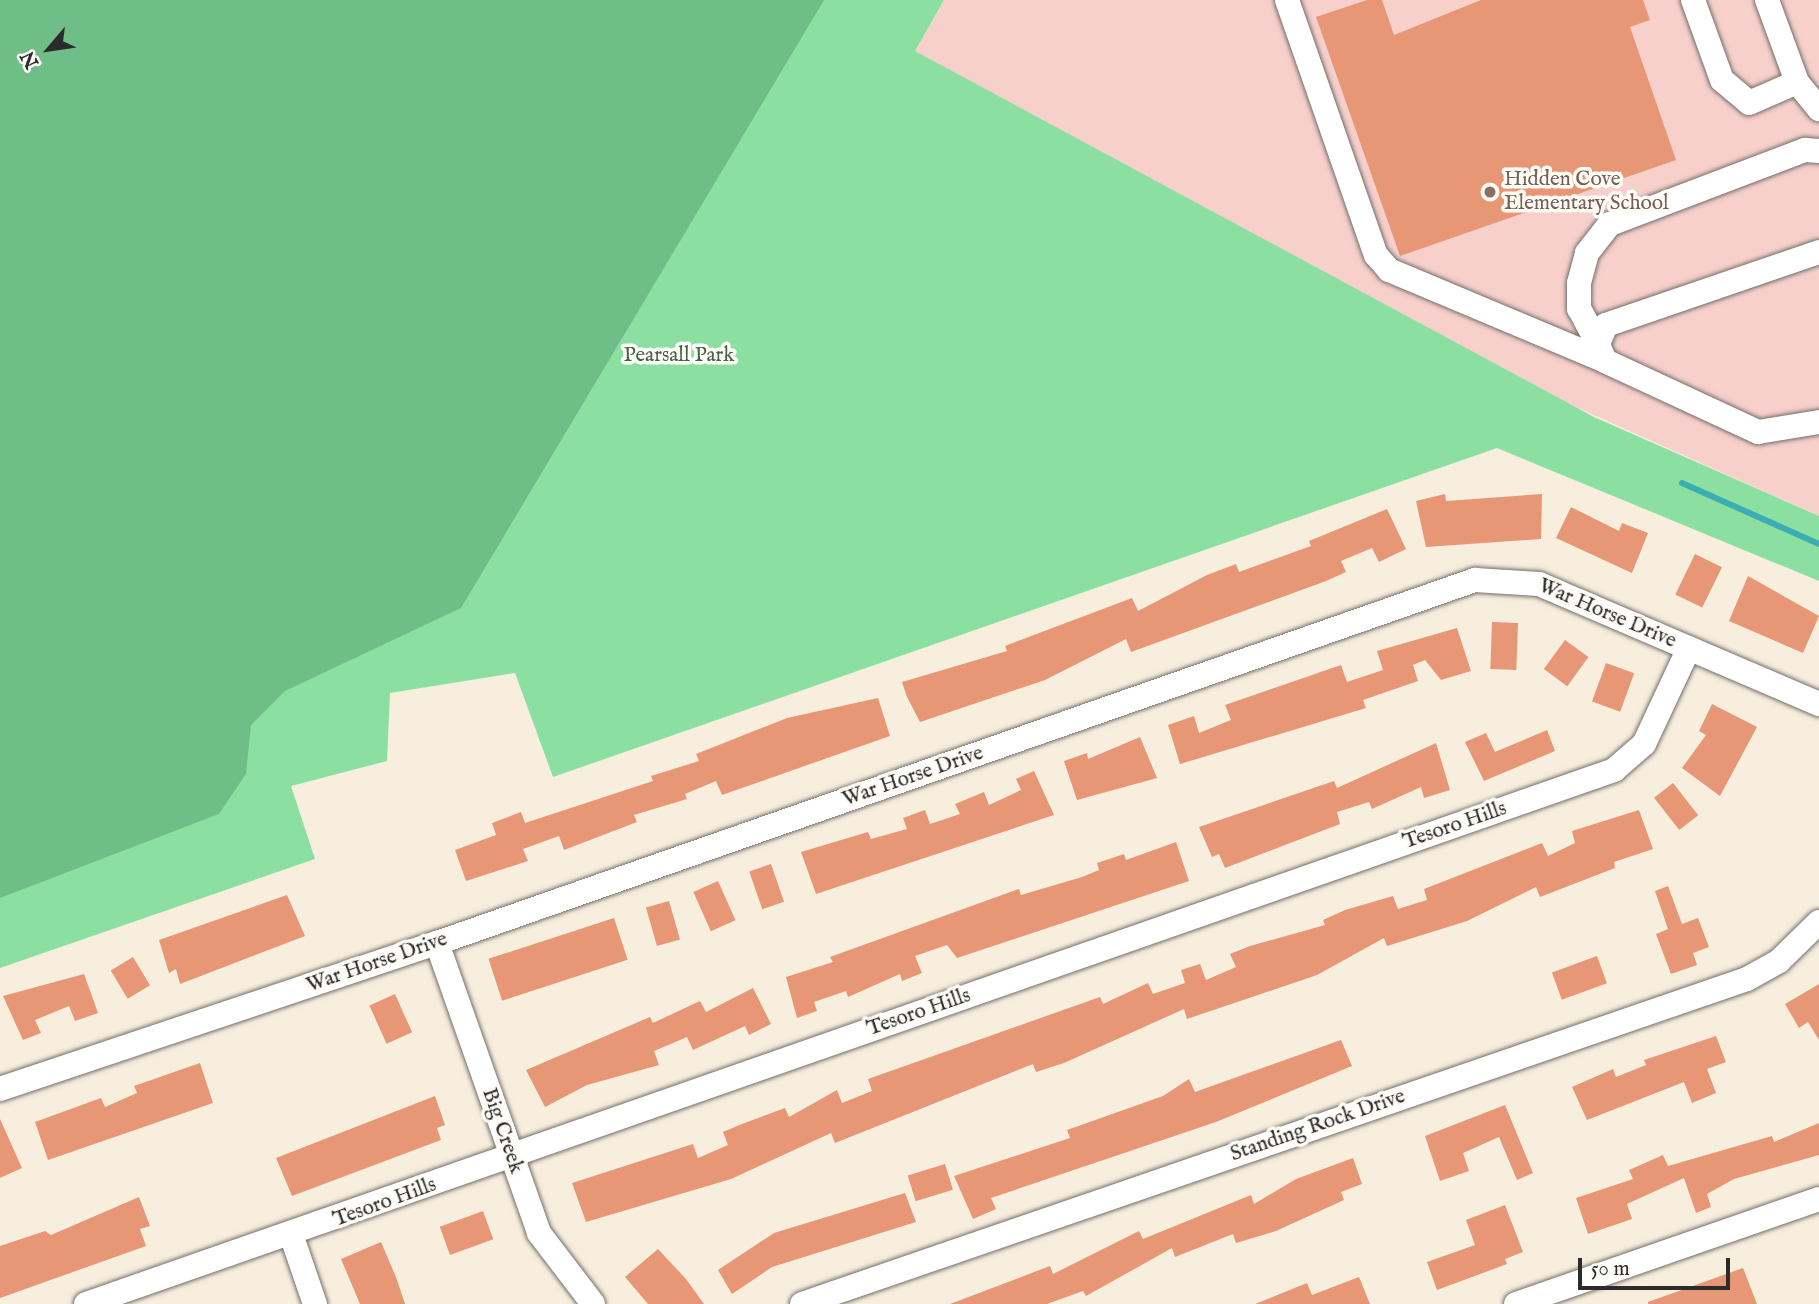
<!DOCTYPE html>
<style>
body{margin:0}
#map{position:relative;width:1819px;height:1304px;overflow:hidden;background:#f8eede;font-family:"IM FELL English",serif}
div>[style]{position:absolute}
.built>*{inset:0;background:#f7d0cc}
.green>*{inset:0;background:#8be0a1}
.forest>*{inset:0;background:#70be87}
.stream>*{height:6px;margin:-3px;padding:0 3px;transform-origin:3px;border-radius:3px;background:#3badb3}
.building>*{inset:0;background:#e79775;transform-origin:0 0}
.roads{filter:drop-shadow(0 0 2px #736f6a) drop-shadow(0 0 2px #736f6a)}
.minor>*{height:24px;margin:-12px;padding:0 12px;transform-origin:12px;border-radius:12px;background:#fff}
.dots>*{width:19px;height:19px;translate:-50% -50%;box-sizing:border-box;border:4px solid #fdfcf7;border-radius:50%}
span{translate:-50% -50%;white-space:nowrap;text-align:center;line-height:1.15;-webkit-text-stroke:7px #fdfcf7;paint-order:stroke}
.education-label{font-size:21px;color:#785e54}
.left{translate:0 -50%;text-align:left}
.park-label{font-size:21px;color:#48614e}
.street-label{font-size:21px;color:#2b2b2b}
.north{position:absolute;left:14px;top:14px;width:70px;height:70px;-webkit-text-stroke:5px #fdfcf7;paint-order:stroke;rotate:241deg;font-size:19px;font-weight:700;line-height:28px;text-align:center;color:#2b2b2b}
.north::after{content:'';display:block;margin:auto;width:24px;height:32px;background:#2b2b2b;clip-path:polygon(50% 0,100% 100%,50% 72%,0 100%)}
.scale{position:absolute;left:1578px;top:1258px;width:152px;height:32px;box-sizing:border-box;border:4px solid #2b2b2b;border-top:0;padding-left:9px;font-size:21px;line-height:24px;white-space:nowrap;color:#2b2b2b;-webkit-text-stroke:5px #fdfcf7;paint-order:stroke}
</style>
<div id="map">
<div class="built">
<div style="clip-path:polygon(944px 0,1819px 0,1819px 516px,1409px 332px,915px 51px)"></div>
</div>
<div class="green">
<div style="clip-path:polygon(0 0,944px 0,915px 51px,1594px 417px,1819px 516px,1819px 581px,1497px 448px,553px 777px,515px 673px,390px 693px,387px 761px,291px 786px,315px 859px,0 968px)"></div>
</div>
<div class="forest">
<div style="clip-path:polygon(0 0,824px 0,461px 608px,285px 691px,251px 725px,246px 774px,219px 814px,0 898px)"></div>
</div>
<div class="stream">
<div style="left:1682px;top:483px;width:150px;rotate:24deg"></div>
</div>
<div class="building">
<div style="clip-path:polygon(1367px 0,1382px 0,1394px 35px,1481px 0,1643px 0,1650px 20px,1630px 27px,1676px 160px,1400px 256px,1316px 17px)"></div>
<div style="clip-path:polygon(1445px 494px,1446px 501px,1542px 494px,1541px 539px,1426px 547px,1416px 501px)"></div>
<div style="clip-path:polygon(1571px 507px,1619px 531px,1622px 523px,1648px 533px,1632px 573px,1556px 538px)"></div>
<div style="clip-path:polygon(1387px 509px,1406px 549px,1379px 562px,1372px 548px,1341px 561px,1346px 572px,1326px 581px,1131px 652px,1126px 639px,1045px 680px,920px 722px,907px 697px,902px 682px,1007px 651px,1005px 646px,1132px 598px,1138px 611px,1207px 575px,1236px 564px,1239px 572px,1311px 546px,1309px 541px)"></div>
<div style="left:1695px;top:554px;width:30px;height:45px;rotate:26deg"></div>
<div style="clip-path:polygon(1748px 576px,1819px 616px,1803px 653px,1729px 621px)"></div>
<div style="left:1492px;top:622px;width:26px;height:47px;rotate:2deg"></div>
<div style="clip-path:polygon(1457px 628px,1471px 671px,1441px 680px,1425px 660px,1413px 665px,1418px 681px,1363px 700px,1366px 708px,1180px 764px,1168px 725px,1194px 716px,1199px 733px,1231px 720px,1225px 705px,1341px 665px,1347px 682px,1383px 670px,1377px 651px)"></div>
<div style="left:1565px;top:640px;width:29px;height:36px;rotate:36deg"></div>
<div style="left:1606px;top:663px;width:30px;height:41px;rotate:20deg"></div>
<div style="clip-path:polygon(878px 698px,890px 736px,722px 795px,716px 781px,685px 794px,687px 799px,634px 815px,637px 822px,564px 850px,559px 836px,523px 849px,528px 861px,466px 881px,455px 850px,496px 835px,492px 823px,521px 812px,525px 823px,653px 781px,651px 776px,699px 761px,696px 754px,787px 718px)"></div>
<div style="clip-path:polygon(1712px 704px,1757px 727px,1720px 796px,1682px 768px,1706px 735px,1699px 731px)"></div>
<div style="clip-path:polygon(1547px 730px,1555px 751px,1484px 781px,1465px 742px,1486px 733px,1495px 752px)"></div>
<div style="clip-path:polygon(1140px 737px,1157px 778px,1077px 800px,1064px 761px,1087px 753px,1088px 759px)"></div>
<div style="clip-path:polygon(1436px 743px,1450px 790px,1424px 798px,1421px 787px,1372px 809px,1369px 802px,1337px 812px,1340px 824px,1225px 868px,1219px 854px,1212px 857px,1199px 827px,1334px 781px,1337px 788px)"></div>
<div style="clip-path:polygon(1034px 771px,1054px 815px,816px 894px,801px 852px,868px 832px,871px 839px,907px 829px,903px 818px,925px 810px,930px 824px,960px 814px,955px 804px,984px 792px,989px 805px,1021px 790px,1016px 779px)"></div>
<div style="left:1673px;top:783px;width:41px;height:24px;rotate:52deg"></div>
<div style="clip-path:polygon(1639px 810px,1653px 849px,1614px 862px,1615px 868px,1540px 897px,1536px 887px,1467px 921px,1387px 946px,1384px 938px,1317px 975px,1187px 1019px,1184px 1009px,1064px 1063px,1036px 1072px,1033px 1064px,835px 1143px,831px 1133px,731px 1179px,586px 1222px,572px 1183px,693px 1144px,698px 1158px,728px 1145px,723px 1132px,742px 1124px,785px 1108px,789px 1117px,837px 1090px,842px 1103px,872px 1091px,868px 1079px,1100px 997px,1103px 1004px,1148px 983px,1153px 994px,1185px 983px,1181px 970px,1200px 964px,1206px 980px,1236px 967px,1230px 954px,1250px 946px,1325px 925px,1323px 920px,1345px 910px,1393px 896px,1398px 909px,1427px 900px,1424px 889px,1542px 843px,1548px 856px,1575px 843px,1572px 831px)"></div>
<div style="clip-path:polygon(1176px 842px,1189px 881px,957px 958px,947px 945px,915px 956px,922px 973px,902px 981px,900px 974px,848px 997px,846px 991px,814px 1002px,817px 1011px,797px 1018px,786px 977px,833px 962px,830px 957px,1019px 889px,1021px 895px,1082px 877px,1099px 870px,1097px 863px,1124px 854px,1126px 860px)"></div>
<div style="left:771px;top:864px;width:40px;height:23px;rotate:71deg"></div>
<div style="left:718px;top:881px;width:43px;height:27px;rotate:66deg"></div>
<div style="clip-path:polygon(1668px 886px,1682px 924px,1698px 918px,1709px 947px,1693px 953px,1697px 965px,1671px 974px,1656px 934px,1668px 929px,1655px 891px)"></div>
<div style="clip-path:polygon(287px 895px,305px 936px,180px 984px,176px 969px,169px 973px,159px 940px)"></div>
<div style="left:669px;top:901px;width:40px;height:24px;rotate:74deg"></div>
<div style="left:614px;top:918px;width:44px;height:132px;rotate:72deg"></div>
<div style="left:1597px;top:956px;width:29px;height:48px;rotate:70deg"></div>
<div style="left:133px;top:957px;width:33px;height:26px;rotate:59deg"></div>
<div style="clip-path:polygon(84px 974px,98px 1013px,75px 1021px,69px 1006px,35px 1020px,41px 1033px,23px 1040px,3px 996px)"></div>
<div style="clip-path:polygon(1819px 984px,1819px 1040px,1808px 1022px,1799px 1028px,1785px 1004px)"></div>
<div style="clip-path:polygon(753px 988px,771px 1024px,749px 1035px,745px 1026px,693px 1050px,687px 1037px,654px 1051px,659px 1065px,587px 1085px,545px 1107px,526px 1070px,650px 1017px,653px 1023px,700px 1001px,706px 1012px)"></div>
<div style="left:395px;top:994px;width:42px;height:28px;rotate:66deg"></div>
<div style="clip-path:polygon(1716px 1036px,1726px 1062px,1707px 1069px,1716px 1093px,1692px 1103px,1684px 1082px,1587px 1120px,1572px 1087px,1613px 1069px,1616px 1077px,1646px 1065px,1644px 1060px)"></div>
<div style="clip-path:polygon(1341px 1040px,1352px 1066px,1216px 1122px,991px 1198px,996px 1209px,973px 1219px,954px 1176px,1070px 1138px,1067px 1130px,1163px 1096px,1189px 1079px,1195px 1092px)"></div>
<div style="clip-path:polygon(200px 1063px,213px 1103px,48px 1160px,35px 1122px,101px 1098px,105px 1107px,137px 1093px,134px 1086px)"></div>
<div style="clip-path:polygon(435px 1096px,445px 1125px,437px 1128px,441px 1140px,292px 1196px,276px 1158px)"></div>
<div style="clip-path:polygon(1505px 1105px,1533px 1173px,1517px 1180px,1499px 1137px,1463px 1153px,1469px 1171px,1440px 1181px,1425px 1136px)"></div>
<div style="clip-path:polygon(0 1119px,22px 1168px,0 1178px)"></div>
<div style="clip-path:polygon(1819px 1123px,1819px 1155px,1734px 1179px,1707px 1194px,1711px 1207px,1696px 1213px,1684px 1178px,1627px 1204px,1632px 1219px,1588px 1234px,1576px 1198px,1633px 1179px,1629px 1170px,1663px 1155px,1668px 1166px,1772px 1136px,1774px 1142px)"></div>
<div style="clip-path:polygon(1353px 1158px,1362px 1184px,1341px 1192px,1344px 1200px,1276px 1231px,1236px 1243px,1233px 1234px,1175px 1257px,1172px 1248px,1086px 1296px,1083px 1291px,1047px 1304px,950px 1304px,1050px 1266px,1053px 1274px,1139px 1231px,1143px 1239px,1251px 1195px,1254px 1204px,1296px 1179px)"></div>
<div style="left:945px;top:1164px;width:27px;height:39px;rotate:73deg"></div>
<div style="clip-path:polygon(905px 1193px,916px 1222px,772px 1267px,732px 1294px,718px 1270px,774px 1233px)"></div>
<div style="clip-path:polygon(139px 1197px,150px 1226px,140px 1229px,146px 1246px,0 1298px,0 1246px,45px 1231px,51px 1235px)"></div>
<div style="clip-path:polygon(1505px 1205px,1523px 1252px,1505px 1259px,1507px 1264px,1437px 1290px,1427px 1262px,1475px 1245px,1466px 1220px)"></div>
<div style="left:483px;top:1211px;width:30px;height:46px;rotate:70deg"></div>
<div style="clip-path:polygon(381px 1242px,396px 1277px,405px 1304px,360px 1304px,341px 1259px)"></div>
<div style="clip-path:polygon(658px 1249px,686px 1279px,704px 1304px,648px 1304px,625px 1277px)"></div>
<div style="clip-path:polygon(1743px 1268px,1757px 1304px,1648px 1304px,1648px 1302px)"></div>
<div style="clip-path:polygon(1359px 1277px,1370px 1304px,1255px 1304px,1307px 1283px,1312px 1295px)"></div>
</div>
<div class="roads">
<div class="minor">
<div style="left:1287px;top:0;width:270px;rotate:70.8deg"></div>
<div style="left:1376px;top:255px;width:20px;rotate:49deg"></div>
<div style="left:1389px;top:270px;width:234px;rotate:22.8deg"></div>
<div style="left:1693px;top:0;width:85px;rotate:70.1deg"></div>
<div style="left:1722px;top:80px;width:35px;rotate:40deg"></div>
<div style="left:1749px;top:103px;width:52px;rotate:-23.6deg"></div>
<div style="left:1767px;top:0;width:87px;rotate:69.9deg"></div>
<div style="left:1797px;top:82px;width:35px;rotate:51deg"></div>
<div style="left:1819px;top:252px;width:225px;rotate:161.1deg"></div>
<div style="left:1606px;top:325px;width:21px;rotate:113deg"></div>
<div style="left:1598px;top:344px;width:18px;rotate:68deg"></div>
<div style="left:1605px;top:361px;width:169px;rotate:24.9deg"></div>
<div style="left:1758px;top:432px;width:62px;rotate:-9.3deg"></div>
<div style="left:1598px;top:344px;width:40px;rotate:-118deg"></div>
<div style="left:1579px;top:309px;width:26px;rotate:-90deg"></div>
<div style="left:1579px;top:283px;width:31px;rotate:-75deg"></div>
<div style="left:1587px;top:253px;width:37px;rotate:-52deg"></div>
<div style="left:1610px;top:224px;width:209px;rotate:-20.8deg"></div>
<div style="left:1805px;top:150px;width:14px;rotate:4deg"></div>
<div style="left:437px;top:943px;width:307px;rotate:70.6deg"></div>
<div style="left:539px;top:1233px;width:89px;rotate:52.7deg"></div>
<div style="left:0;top:1089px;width:461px;rotate:-18.5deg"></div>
<div style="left:437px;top:943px;width:1100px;rotate:-19.28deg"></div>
<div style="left:1475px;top:580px;width:64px;rotate:3.6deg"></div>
<div style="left:1539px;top:584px;width:305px;rotate:23.2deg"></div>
<div style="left:292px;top:1237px;width:71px;rotate:71.1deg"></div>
<div style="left:86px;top:1304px;width:1619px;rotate:-19.26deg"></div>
<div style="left:1614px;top:770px;width:40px;rotate:-41deg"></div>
<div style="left:1644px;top:744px;width:106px;rotate:-64.9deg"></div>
<div style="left:802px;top:1304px;width:999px;rotate:-18.98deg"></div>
<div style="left:1747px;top:979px;width:37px;rotate:-29deg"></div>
<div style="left:1779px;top:961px;width:56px;rotate:-44.3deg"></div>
<div style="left:1516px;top:1304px;width:321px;rotate:-19.1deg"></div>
</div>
</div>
<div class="dots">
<div style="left:1490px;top:192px;background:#8d6e63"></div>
</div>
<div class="education-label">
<span class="left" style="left:1504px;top:192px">Hidden Cove<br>Elementary School</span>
</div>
<div class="park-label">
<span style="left:679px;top:356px">Pearsall Park</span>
</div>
<div class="street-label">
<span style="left:1607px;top:614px;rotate:23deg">War Horse Drive</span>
<span style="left:913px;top:777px;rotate:-19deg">War Horse Drive</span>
<span style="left:1455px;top:826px;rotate:-19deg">Tesoro Hills</span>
<span style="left:377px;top:963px;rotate:-19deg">War Horse Drive</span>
<span style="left:919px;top:1013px;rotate:-19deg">Tesoro Hills</span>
<span style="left:1318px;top:1126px;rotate:-19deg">Standing Rock Drive</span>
<span style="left:502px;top:1131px;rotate:71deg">Big Creek</span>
<span style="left:385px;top:1203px;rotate:-20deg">Tesoro Hills</span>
</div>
<div class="north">N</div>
<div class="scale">50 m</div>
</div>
